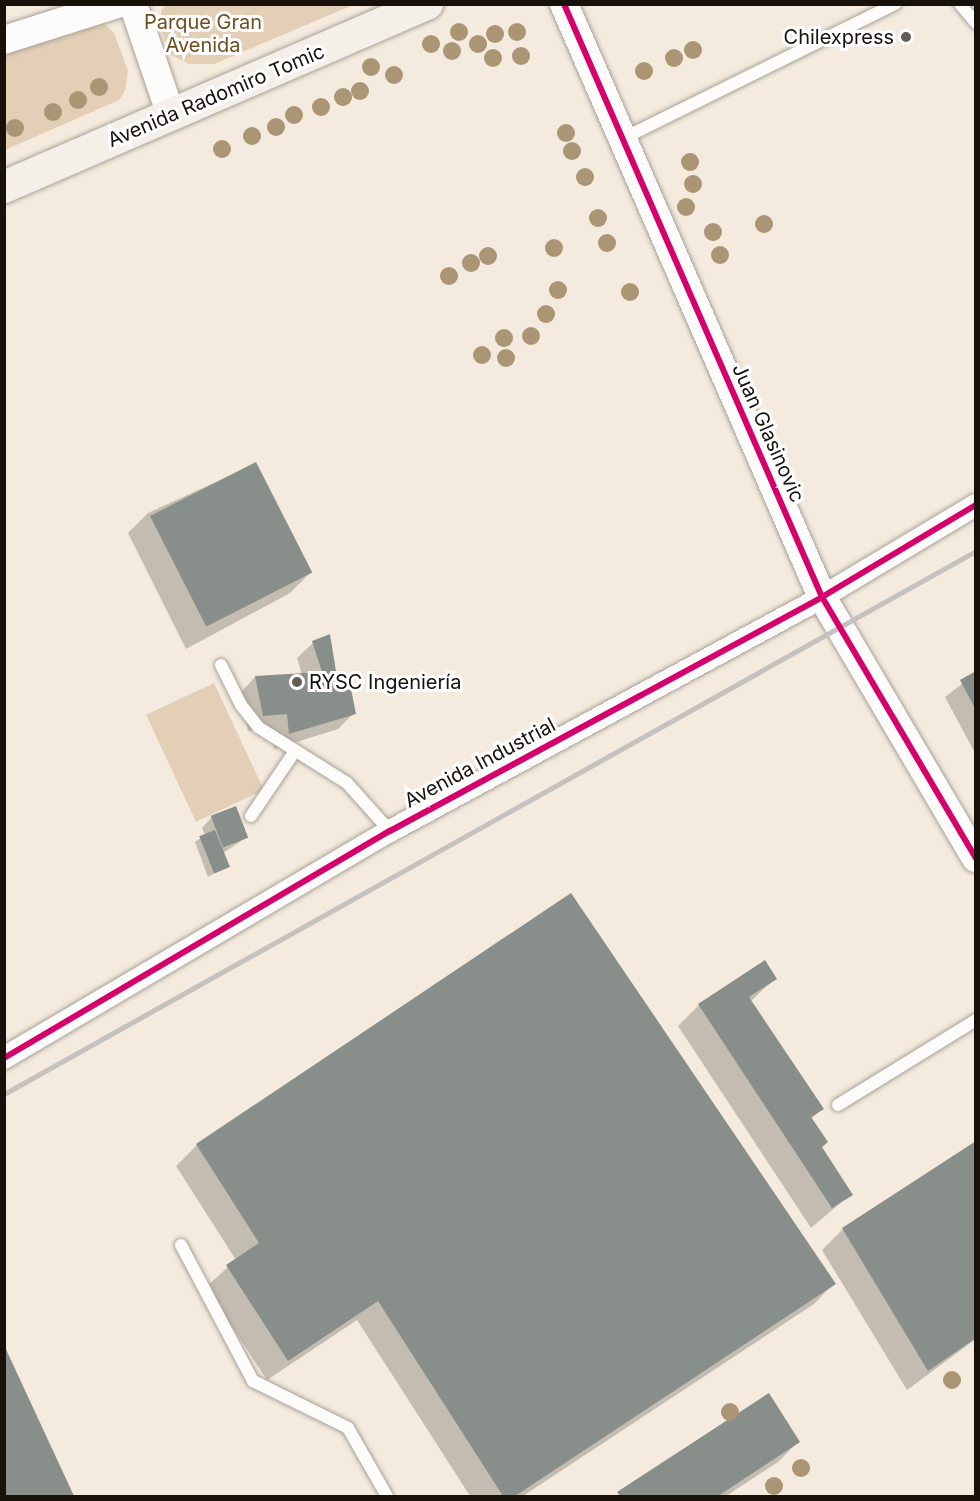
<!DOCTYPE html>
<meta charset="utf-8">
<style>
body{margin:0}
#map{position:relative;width:980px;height:1501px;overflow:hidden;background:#f4ebde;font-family:Inter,sans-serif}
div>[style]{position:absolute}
.green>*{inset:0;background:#e2cfb5;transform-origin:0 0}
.shadow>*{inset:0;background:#0003}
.building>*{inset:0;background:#888e89;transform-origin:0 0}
.roads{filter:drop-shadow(0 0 2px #a9a298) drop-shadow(0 0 2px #a9a298)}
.service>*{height:12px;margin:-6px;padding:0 6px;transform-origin:6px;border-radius:6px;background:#fdfcfa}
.minor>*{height:22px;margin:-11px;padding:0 11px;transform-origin:11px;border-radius:11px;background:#fdfcfa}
.tertiary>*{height:28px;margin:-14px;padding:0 14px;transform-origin:14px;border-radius:14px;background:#fdfcfa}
.secondary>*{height:32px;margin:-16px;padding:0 16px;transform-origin:16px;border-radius:16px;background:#f4f0e9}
.rail>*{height:4.5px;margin:-2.25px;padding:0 2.25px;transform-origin:2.25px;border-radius:2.25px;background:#c4c1be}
.cycleway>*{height:6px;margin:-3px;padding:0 3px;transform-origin:3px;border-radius:3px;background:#d6006c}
.trees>*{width:18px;height:18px;margin:-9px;border-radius:50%;background:#aa9575}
.dots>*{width:16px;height:16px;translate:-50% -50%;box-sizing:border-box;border:3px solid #fff;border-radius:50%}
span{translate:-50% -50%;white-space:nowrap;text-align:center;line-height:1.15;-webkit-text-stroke:6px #fff;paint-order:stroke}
.park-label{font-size:20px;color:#6d4e1f}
.poi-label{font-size:20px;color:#17110a}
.right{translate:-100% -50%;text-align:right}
.left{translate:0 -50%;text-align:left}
.street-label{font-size:20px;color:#17110a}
.frame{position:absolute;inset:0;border:6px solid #17110a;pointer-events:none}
</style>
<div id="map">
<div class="green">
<div style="clip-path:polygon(168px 4px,353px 4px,353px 5px,214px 64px,189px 64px,171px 55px,159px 25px,162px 9px)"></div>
<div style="clip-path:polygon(103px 23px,114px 33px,128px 71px,125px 91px,119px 100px,5px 150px,4px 51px)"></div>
<div style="left:214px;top:683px;width:118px;height:75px;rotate:65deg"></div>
</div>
<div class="shadow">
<div style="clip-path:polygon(255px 464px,310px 573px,290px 593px,186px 649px,128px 533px,148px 513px)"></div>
<div style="clip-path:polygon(313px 643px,337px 692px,354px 713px,338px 729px,274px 749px,272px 729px,248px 731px,240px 693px,255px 677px,302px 675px,297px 658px)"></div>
<div style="clip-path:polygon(976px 673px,976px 755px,945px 697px)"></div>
<div style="clip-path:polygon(212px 817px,247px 837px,223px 853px,228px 866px,208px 877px,195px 842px,205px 835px,202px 828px)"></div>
<div style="clip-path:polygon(764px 962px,775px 978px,751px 1001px,822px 1109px,811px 1119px,821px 1148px,851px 1194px,811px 1228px,678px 1026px,699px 1005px)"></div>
<div style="clip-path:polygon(976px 1144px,976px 1339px,907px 1390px,822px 1250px,842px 1230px)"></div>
<div style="clip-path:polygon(197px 1145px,834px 1283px,814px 1304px,523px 1496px,470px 1496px,357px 1320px,267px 1380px,206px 1287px,236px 1260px,176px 1166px)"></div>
<div style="clip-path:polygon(4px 1348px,72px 1496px,4px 1496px)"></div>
<div style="clip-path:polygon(798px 1442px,778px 1462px,726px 1496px,615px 1496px)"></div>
</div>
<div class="building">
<div style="left:256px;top:462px;width:124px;height:119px;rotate:63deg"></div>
<div style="clip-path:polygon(330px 634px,339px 690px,351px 689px,356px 714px,289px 734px,287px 714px,263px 716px,255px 676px,322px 672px,312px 641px)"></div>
<div style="clip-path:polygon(976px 671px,976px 710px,960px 680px)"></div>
<div style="left:236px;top:806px;width:34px;height:27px;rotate:69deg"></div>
<div style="left:215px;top:830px;width:40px;height:17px;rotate:68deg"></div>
<div style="clip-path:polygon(571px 893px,836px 1284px,515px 1496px,503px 1496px,378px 1301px,288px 1361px,226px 1265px,259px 1243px,196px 1144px)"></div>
<div style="clip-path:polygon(765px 960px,777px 979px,749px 997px,824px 1109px,811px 1117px,828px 1142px,822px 1147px,853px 1195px,832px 1208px,698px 1004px)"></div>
<div style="clip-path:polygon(976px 1141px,976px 1338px,928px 1371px,842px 1228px)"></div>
<div style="clip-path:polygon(4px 1345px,74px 1496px,4px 1496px)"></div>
<div style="clip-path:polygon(769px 1393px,800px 1442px,718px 1496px,620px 1496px,617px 1492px)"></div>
</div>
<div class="roads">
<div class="service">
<div style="left:960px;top:4px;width:25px;rotate:50deg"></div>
<div style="left:622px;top:139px;width:305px;rotate:-26.3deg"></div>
<div style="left:221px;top:665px;width:45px;rotate:63.4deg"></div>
<div style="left:241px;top:705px;width:28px;rotate:52deg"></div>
<div style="left:258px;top:727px;width:105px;rotate:32.2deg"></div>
<div style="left:347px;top:783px;width:64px;rotate:48.1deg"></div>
<div style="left:251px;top:816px;width:78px;rotate:-55.9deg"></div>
<div style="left:838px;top:1105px;width:162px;rotate:-31.6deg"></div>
<div style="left:181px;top:1245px;width:154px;rotate:62.1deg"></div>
<div style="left:253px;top:1381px;width:106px;rotate:26.3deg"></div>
<div style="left:348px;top:1428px;width:78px;rotate:60.2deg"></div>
</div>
<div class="minor">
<div style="left:4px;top:1058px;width:448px;rotate:-30.5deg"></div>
<div style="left:390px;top:831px;width:491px;rotate:-28.4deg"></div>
<div style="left:822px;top:597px;width:179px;rotate:-30.9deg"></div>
</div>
<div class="tertiary">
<div style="left:133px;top:4px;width:117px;rotate:71.1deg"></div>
<div style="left:564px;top:4px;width:647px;rotate:66.49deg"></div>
<div style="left:822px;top:597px;width:303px;rotate:59.5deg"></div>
<div style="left:4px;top:40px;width:119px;rotate:-17.7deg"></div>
</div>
<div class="secondary">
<div style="left:4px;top:187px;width:461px;rotate:-23.4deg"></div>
</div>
</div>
<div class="rail">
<div style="left:4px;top:1094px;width:1113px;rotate:-29.19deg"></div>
</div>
<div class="cycleway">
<div style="left:564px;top:4px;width:647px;rotate:66.49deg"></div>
<div style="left:822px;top:597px;width:303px;rotate:59.5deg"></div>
<div style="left:4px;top:1058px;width:448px;rotate:-30.5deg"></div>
<div style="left:390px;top:831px;width:491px;rotate:-28.4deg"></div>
<div style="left:822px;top:597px;width:179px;rotate:-30.9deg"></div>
</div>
<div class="trees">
<div style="left:459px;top:32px"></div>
<div style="left:517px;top:32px"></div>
<div style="left:495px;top:34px"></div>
<div style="left:431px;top:44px"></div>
<div style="left:478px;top:44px"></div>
<div style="left:693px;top:50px"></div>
<div style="left:452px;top:51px"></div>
<div style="left:521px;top:56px"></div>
<div style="left:493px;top:58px"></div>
<div style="left:674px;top:58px"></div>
<div style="left:371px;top:67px"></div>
<div style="left:644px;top:71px"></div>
<div style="left:394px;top:75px"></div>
<div style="left:99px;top:87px"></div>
<div style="left:360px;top:91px"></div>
<div style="left:343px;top:97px"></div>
<div style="left:78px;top:100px"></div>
<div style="left:321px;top:107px"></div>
<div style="left:53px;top:112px"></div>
<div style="left:294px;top:115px"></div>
<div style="left:276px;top:127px"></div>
<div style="left:15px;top:128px"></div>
<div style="left:566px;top:133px"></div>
<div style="left:252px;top:136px"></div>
<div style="left:222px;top:149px"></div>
<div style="left:572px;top:151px"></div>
<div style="left:690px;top:162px"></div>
<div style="left:585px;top:177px"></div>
<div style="left:693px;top:184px"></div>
<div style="left:686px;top:207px"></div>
<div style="left:598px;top:218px"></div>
<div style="left:764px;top:224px"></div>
<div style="left:713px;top:232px"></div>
<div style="left:607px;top:243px"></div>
<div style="left:554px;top:248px"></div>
<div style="left:720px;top:255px"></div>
<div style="left:488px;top:256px"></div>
<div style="left:471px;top:263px"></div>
<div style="left:449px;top:276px"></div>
<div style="left:558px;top:290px"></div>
<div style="left:630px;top:292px"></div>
<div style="left:546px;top:314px"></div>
<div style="left:531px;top:336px"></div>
<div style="left:504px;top:338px"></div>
<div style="left:482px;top:355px"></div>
<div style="left:506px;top:358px"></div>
<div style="left:952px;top:1380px"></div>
<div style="left:730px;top:1412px"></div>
<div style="left:801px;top:1468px"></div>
<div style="left:774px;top:1486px"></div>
</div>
<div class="dots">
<div style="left:906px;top:37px;background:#645d54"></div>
<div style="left:297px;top:682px;background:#645d54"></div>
</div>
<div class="park-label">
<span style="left:203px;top:34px">Parque Gran<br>Avenida</span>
</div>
<div class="poi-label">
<span class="right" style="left:894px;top:37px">Chilexpress</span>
<span class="left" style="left:309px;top:682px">RYSC Ingeniería</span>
</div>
<div class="street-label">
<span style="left:216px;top:96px;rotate:-23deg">Avenida Radomiro Tomic</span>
<span style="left:768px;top:433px;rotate:66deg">Juan Glasinovic</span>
<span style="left:480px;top:763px;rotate:-28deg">Avenida Industrial</span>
</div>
<div class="frame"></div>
</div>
